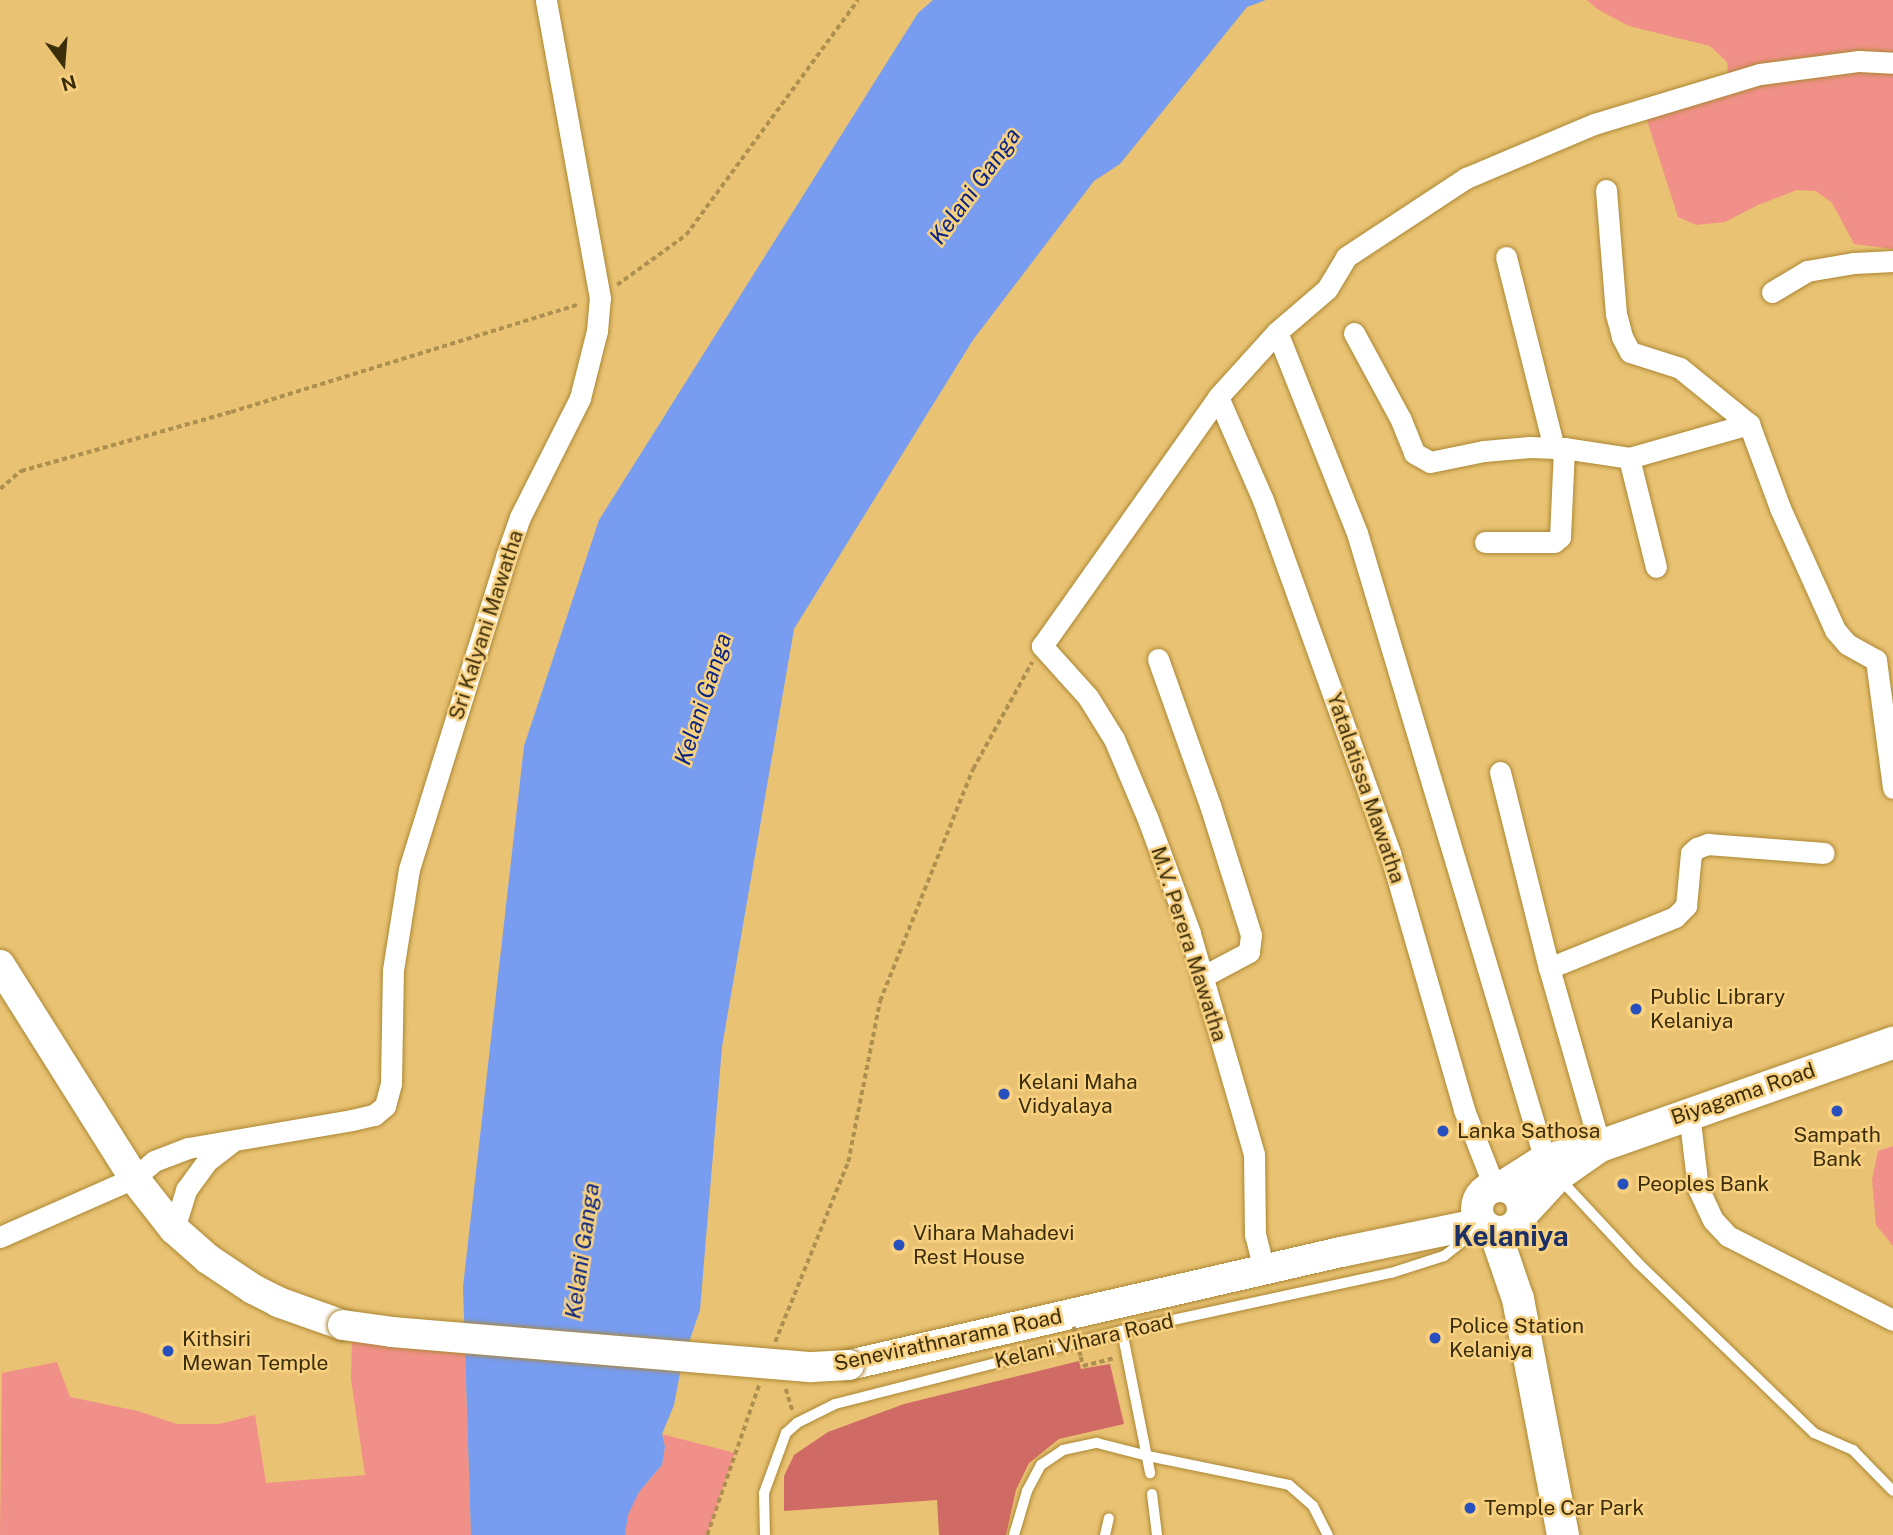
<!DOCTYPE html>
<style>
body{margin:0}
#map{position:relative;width:1893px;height:1535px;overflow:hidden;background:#e9c373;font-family:"Public Sans",sans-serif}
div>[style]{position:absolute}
.green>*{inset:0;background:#f19088}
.forest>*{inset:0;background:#d06a64}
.water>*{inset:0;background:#779cf0}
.path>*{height:3.5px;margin-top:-1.75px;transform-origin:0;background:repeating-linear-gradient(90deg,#ad8f4f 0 5px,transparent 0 8.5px)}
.roads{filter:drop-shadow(0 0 2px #ab8734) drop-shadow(0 0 2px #ab8734)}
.lane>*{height:10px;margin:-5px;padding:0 5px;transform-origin:5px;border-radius:5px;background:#fff}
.street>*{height:21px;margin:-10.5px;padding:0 10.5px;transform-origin:10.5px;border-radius:10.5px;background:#fff}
.secondary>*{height:30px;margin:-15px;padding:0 15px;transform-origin:15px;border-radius:15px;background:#fff}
.primary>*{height:32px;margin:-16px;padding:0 16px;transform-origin:16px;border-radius:16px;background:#fff}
.primary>.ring{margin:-16px;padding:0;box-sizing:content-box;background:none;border:32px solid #fff;border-radius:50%}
.path-bridge>*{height:3.5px;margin-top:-1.75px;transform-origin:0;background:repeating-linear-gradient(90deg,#ad8f4f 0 5px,transparent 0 8.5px)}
.bridges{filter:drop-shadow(0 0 2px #ab8734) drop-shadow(0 0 2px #ab8734)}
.secondary-bridge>*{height:30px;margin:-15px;padding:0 15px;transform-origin:15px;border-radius:15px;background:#fff}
.dots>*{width:19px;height:19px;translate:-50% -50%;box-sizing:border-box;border:4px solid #f7d080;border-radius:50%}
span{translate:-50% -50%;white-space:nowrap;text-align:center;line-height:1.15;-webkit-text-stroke:5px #f7d080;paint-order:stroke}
.street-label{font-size:21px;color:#3d2e0b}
.poi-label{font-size:21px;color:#3d2e0b}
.left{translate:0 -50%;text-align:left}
.water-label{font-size:23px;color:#092584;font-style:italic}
.district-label{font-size:28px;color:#1a3066;font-weight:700}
.north{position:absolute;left:28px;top:28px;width:70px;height:70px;-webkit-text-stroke:5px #f7d080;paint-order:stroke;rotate:164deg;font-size:19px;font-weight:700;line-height:28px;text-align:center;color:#3d2e0b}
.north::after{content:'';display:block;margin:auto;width:24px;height:32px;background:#3d2e0b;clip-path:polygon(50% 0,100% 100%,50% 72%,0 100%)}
</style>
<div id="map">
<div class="green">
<div style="clip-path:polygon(1587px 0,1893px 0,1893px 249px,1854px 244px,1832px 203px,1816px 191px,1797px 190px,1758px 205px,1725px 222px,1696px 225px,1678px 217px,1643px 108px,1729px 83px,1727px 62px,1710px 46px,1629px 26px,1597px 9px)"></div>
<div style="clip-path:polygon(1893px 1146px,1893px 1246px,1876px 1225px,1872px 1180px,1878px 1151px)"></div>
<div style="clip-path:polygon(352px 1339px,465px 1351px,471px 1535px,0 1535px,2px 1373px,57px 1362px,70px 1397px,138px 1411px,177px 1424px,219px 1424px,255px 1415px,266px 1483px,365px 1475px,351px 1379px)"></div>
<div style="clip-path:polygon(662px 1434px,735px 1453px,707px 1535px,625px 1535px,627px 1515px,639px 1492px,662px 1465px,665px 1447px)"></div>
</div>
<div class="forest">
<div style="clip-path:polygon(1079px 1361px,1081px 1369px,1110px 1364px,1124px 1424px,1059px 1439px,1029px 1463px,1016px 1490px,1006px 1535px,939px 1535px,937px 1500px,784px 1511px,784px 1476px,794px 1455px,828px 1432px,904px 1404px)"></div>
</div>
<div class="water">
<div style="clip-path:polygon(933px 0,1266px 0,1247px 7px,1120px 164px,1094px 181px,973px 340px,794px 629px,722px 1047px,700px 1310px,682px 1363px,674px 1405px,662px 1434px,665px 1447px,662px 1465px,639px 1492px,628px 1515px,625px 1535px,471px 1535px,463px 1287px,524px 746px,599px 520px,918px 13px)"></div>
</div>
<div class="path">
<div style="left:617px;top:285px;width:85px;rotate:-35.9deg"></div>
<div style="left:686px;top:235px;width:291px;rotate:-53.8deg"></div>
<div style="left:0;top:489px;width:28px;rotate:-41deg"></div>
<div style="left:21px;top:471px;width:218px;rotate:-15.7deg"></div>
<div style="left:231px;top:412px;width:364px;rotate:-17.2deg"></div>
<div style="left:775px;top:1342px;width:194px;rotate:-67.9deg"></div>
<div style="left:848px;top:1162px;width:164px;rotate:-78.8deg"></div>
<div style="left:880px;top:1001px;width:250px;rotate:-68.2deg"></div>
<div style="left:973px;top:769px;width:122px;rotate:-61.1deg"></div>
<div style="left:1081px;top:1357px;width:9px;rotate:77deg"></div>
<div style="left:1083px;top:1366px;width:32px;rotate:-14deg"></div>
<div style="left:786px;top:1389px;width:24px;rotate:73deg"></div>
<div style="left:707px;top:1535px;width:159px;rotate:-70.9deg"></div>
</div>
<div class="roads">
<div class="lane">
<div style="left:1560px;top:1179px;width:115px;rotate:47.1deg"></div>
<div style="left:1638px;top:1263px;width:245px;rotate:44deg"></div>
<div style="left:1814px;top:1433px;width:43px;rotate:23.6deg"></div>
<div style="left:1853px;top:1450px;width:57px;rotate:45.7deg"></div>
<div style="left:1122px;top:1331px;width:145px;rotate:78.8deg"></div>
<div style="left:1152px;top:1494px;width:41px;rotate:83deg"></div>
<div style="left:765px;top:1535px;width:42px;rotate:-91.4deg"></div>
<div style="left:764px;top:1493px;width:64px;rotate:-69.9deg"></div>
<div style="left:786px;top:1433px;width:15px;rotate:-42deg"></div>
<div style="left:797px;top:1423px;width:42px;rotate:-26.6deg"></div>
<div style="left:835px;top:1404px;width:296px;rotate:-14.3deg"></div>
<div style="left:1122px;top:1331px;width:275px;rotate:-12.2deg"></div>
<div style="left:1391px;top:1273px;width:56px;rotate:-17.8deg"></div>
<div style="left:1444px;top:1256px;width:39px;rotate:-38deg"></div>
<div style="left:1014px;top:1535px;width:46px;rotate:-73.5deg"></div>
<div style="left:1027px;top:1491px;width:30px;rotate:-62deg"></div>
<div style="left:1041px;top:1465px;width:27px;rotate:-34deg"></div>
<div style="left:1063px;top:1450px;width:35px;rotate:-12deg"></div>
<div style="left:1097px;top:1443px;width:53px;rotate:14.3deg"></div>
<div style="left:1148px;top:1456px;width:144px;rotate:11.6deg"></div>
<div style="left:1289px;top:1485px;width:32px;rotate:41deg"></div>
<div style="left:1313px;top:1506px;width:33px;rotate:63deg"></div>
<div style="left:1105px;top:1535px;width:17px;rotate:-77deg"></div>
</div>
<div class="street">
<div style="left:1606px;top:190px;width:124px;rotate:85.4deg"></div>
<div style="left:1616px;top:314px;width:24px;rotate:75deg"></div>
<div style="left:1622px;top:337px;width:17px;rotate:62deg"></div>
<div style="left:1630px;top:352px;width:52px;rotate:17.7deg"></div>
<div style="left:1680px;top:368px;width:89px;rotate:39.1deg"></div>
<div style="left:1506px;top:257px;width:197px;rotate:75.9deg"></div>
<div style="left:1772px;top:292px;width:41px;rotate:-31deg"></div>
<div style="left:1807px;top:271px;width:48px;rotate:-9.7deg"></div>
<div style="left:1854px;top:263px;width:39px;rotate:-3deg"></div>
<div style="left:1277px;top:332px;width:216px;rotate:68.3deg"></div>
<div style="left:1357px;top:533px;width:655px;rotate:73.31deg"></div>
<div style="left:1354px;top:333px;width:99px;rotate:61.6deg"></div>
<div style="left:1401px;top:420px;width:35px;rotate:68deg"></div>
<div style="left:1414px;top:453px;width:18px;rotate:29deg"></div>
<div style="left:1430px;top:462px;width:55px;rotate:-11.5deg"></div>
<div style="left:1484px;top:451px;width:46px;rotate:-5deg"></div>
<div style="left:1530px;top:447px;width:34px;rotate:2deg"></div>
<div style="left:1564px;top:448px;width:66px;rotate:8.7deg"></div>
<div style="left:1629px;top:458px;width:125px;rotate:-15.8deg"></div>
<div style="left:1749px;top:424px;width:90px;rotate:69.7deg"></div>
<div style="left:1780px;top:508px;width:134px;rotate:65.7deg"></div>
<div style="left:1835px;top:630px;width:18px;rotate:49deg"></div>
<div style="left:1847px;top:644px;width:33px;rotate:29deg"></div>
<div style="left:1876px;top:660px;width:129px;rotate:82.4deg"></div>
<div style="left:1218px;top:397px;width:112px;rotate:66.4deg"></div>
<div style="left:1263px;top:500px;width:375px;rotate:70.2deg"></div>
<div style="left:1390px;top:853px;width:267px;rotate:73.9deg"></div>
<div style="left:1464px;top:1110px;width:82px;rotate:68.5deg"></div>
<div style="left:1629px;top:458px;width:112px;rotate:76.1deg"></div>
<div style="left:1485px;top:542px;width:69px"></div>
<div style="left:1554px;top:542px;width:8px;rotate:-40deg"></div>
<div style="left:1560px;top:537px;width:89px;rotate:-87.4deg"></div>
<div style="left:1158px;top:659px;width:155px;rotate:70.4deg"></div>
<div style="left:1210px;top:805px;width:136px;rotate:72.5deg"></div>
<div style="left:1251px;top:935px;width:17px;rotate:97deg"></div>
<div style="left:1249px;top:952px;width:53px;rotate:152deg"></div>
<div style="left:1500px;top:772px;width:202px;rotate:76deg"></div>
<div style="left:1549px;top:968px;width:185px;rotate:74deg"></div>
<div style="left:1549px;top:968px;width:136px;rotate:-22deg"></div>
<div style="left:1675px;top:917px;width:16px;rotate:-45deg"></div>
<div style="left:1686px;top:906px;width:53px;rotate:-84.6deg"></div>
<div style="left:1691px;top:853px;width:8px;rotate:-40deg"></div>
<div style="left:1697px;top:848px;width:12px;rotate:-20deg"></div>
<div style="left:1708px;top:844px;width:116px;rotate:4.4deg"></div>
<div style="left:1689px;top:1113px;width:76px;rotate:83.2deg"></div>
<div style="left:1698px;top:1188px;width:35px;rotate:65deg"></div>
<div style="left:1713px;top:1220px;width:22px;rotate:47deg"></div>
<div style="left:1728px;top:1236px;width:185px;rotate:27deg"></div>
<div style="left:174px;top:1229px;width:41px;rotate:-72.9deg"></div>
<div style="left:186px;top:1190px;width:34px;rotate:-54deg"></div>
<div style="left:206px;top:1162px;width:33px;rotate:-38deg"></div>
<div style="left:0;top:1237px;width:146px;rotate:-23.8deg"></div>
<div style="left:134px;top:1178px;width:26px;rotate:-40deg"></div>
<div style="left:154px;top:1161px;width:36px;rotate:-21deg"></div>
<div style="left:188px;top:1148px;width:166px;rotate:-9.7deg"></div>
<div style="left:352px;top:1120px;width:23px;rotate:-13deg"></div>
<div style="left:374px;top:1115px;width:14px;rotate:-39deg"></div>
<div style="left:385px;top:1106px;width:24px;rotate:-75deg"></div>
<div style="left:391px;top:1083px;width:113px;rotate:-89deg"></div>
<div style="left:393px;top:970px;width:102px;rotate:-81deg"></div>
<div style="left:409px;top:869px;width:327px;rotate:-72.7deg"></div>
<div style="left:506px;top:557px;width:42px;rotate:-70.7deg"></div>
<div style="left:520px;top:517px;width:133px;rotate:-63.2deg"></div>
<div style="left:580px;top:398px;width:69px;rotate:-75.8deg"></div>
<div style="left:597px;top:331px;width:33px;rotate:-85deg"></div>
<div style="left:600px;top:298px;width:303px;rotate:-100.3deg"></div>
<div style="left:1264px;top:1270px;width:36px;rotate:-104deg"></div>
<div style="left:1255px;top:1235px;width:81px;rotate:-90.7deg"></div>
<div style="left:1254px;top:1154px;width:230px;rotate:-106.2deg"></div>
<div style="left:1190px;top:933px;width:124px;rotate:-110.3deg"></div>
<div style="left:1147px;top:817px;width:85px;rotate:-112.9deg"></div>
<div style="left:1114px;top:739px;width:49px;rotate:-121.8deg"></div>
<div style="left:1088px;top:697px;width:69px;rotate:-132deg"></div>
<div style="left:1042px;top:646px;width:305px;rotate:-54.7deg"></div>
<div style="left:1218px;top:397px;width:88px;rotate:-47.8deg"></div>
<div style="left:1277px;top:332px;width:66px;rotate:-40.7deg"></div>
<div style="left:1327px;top:289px;width:37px;rotate:-59deg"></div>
<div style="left:1346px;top:257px;width:144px;rotate:-33.4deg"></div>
<div style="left:1466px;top:178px;width:139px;rotate:-22.9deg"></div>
<div style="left:1594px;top:124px;width:173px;rotate:-16.8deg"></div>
<div style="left:1760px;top:74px;width:100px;rotate:-7.5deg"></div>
<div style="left:1859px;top:61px;width:34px;rotate:3deg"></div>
</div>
<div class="secondary">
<div style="left:0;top:965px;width:252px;rotate:57.8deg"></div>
<div style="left:134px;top:1178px;width:65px;rotate:51.9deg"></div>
<div style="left:174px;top:1229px;width:45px;rotate:41.4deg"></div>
<div style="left:208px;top:1259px;width:54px;rotate:33.7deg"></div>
<div style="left:253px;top:1289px;width:28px;rotate:27deg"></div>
<div style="left:278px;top:1302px;width:69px;rotate:19.5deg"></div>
<div style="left:849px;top:1365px;width:505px;rotate:-12.94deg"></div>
<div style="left:1341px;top:1252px;width:144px;rotate:-11.6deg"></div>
</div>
<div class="primary">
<div class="ring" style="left:1477px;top:1186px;width:14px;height:14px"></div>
<div style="left:1504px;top:1186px;width:49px;rotate:-32.4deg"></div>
<div style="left:1545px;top:1160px;width:35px;rotate:-13deg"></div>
<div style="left:1523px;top:1213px;width:50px;rotate:-47.4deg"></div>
<div style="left:1557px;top:1176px;width:52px;rotate:-34.9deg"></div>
<div style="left:1600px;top:1146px;width:311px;rotate:-19.4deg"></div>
<div style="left:1495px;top:1232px;width:71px;rotate:71.1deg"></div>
<div style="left:1518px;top:1299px;width:240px;rotate:79.2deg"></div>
</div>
</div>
<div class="path-bridge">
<div style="left:1074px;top:1327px;width:31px;rotate:77deg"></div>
</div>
<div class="bridges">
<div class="secondary-bridge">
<div style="left:343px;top:1325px;width:49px;rotate:8.1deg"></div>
<div style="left:392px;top:1332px;width:421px;rotate:4.8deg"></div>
<div style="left:812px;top:1367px;width:37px;rotate:-3deg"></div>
</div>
</div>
<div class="dots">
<div style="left:1636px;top:1009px;background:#274fbe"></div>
<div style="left:1004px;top:1094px;background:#274fbe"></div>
<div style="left:1837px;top:1111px;background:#274fbe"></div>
<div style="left:1443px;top:1131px;background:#274fbe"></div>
<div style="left:1623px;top:1184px;background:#274fbe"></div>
<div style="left:899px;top:1245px;background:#274fbe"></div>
<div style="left:1435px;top:1338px;background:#274fbe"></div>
<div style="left:168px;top:1351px;background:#274fbe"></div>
<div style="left:1470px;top:1508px;background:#274fbe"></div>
</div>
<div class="street-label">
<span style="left:486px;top:625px;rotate:-72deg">Sri Kalyani Mawatha</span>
<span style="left:1366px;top:788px;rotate:71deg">Yatalatissa Mawatha</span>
<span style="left:1189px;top:944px;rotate:72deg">M.V. Perera Mawatha</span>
<span style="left:1743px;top:1094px;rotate:-19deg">Biyagama Road</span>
<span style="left:948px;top:1340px;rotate:-12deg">Senevirathnarama Road</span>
<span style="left:1084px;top:1341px;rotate:-13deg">Kelani Vihara Road</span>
</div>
<div class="poi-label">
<span class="left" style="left:1650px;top:1009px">Public Library<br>Kelaniya</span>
<span class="left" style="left:1018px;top:1094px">Kelani Maha<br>Vidyalaya</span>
<span class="left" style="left:1457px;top:1131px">Lanka Sathosa</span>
<span style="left:1837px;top:1147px">Sampath<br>Bank</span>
<span class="left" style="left:1637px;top:1184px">Peoples Bank</span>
<span class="left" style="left:913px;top:1245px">Vihara Mahadevi<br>Rest House</span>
<span class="left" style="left:1449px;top:1338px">Police Station<br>Kelaniya</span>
<span class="left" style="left:182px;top:1351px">Kithsiri<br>Mewan Temple</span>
<span class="left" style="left:1484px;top:1508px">Temple Car Park</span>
</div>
<div class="water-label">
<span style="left:975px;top:186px;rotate:-54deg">Kelani Ganga</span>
<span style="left:703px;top:699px;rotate:-72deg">Kelani Ganga</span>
<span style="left:582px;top:1251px;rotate:-82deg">Kelani Ganga</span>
</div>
<div class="district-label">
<span style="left:1511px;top:1236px">Kelaniya</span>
</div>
<div class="north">N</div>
</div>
